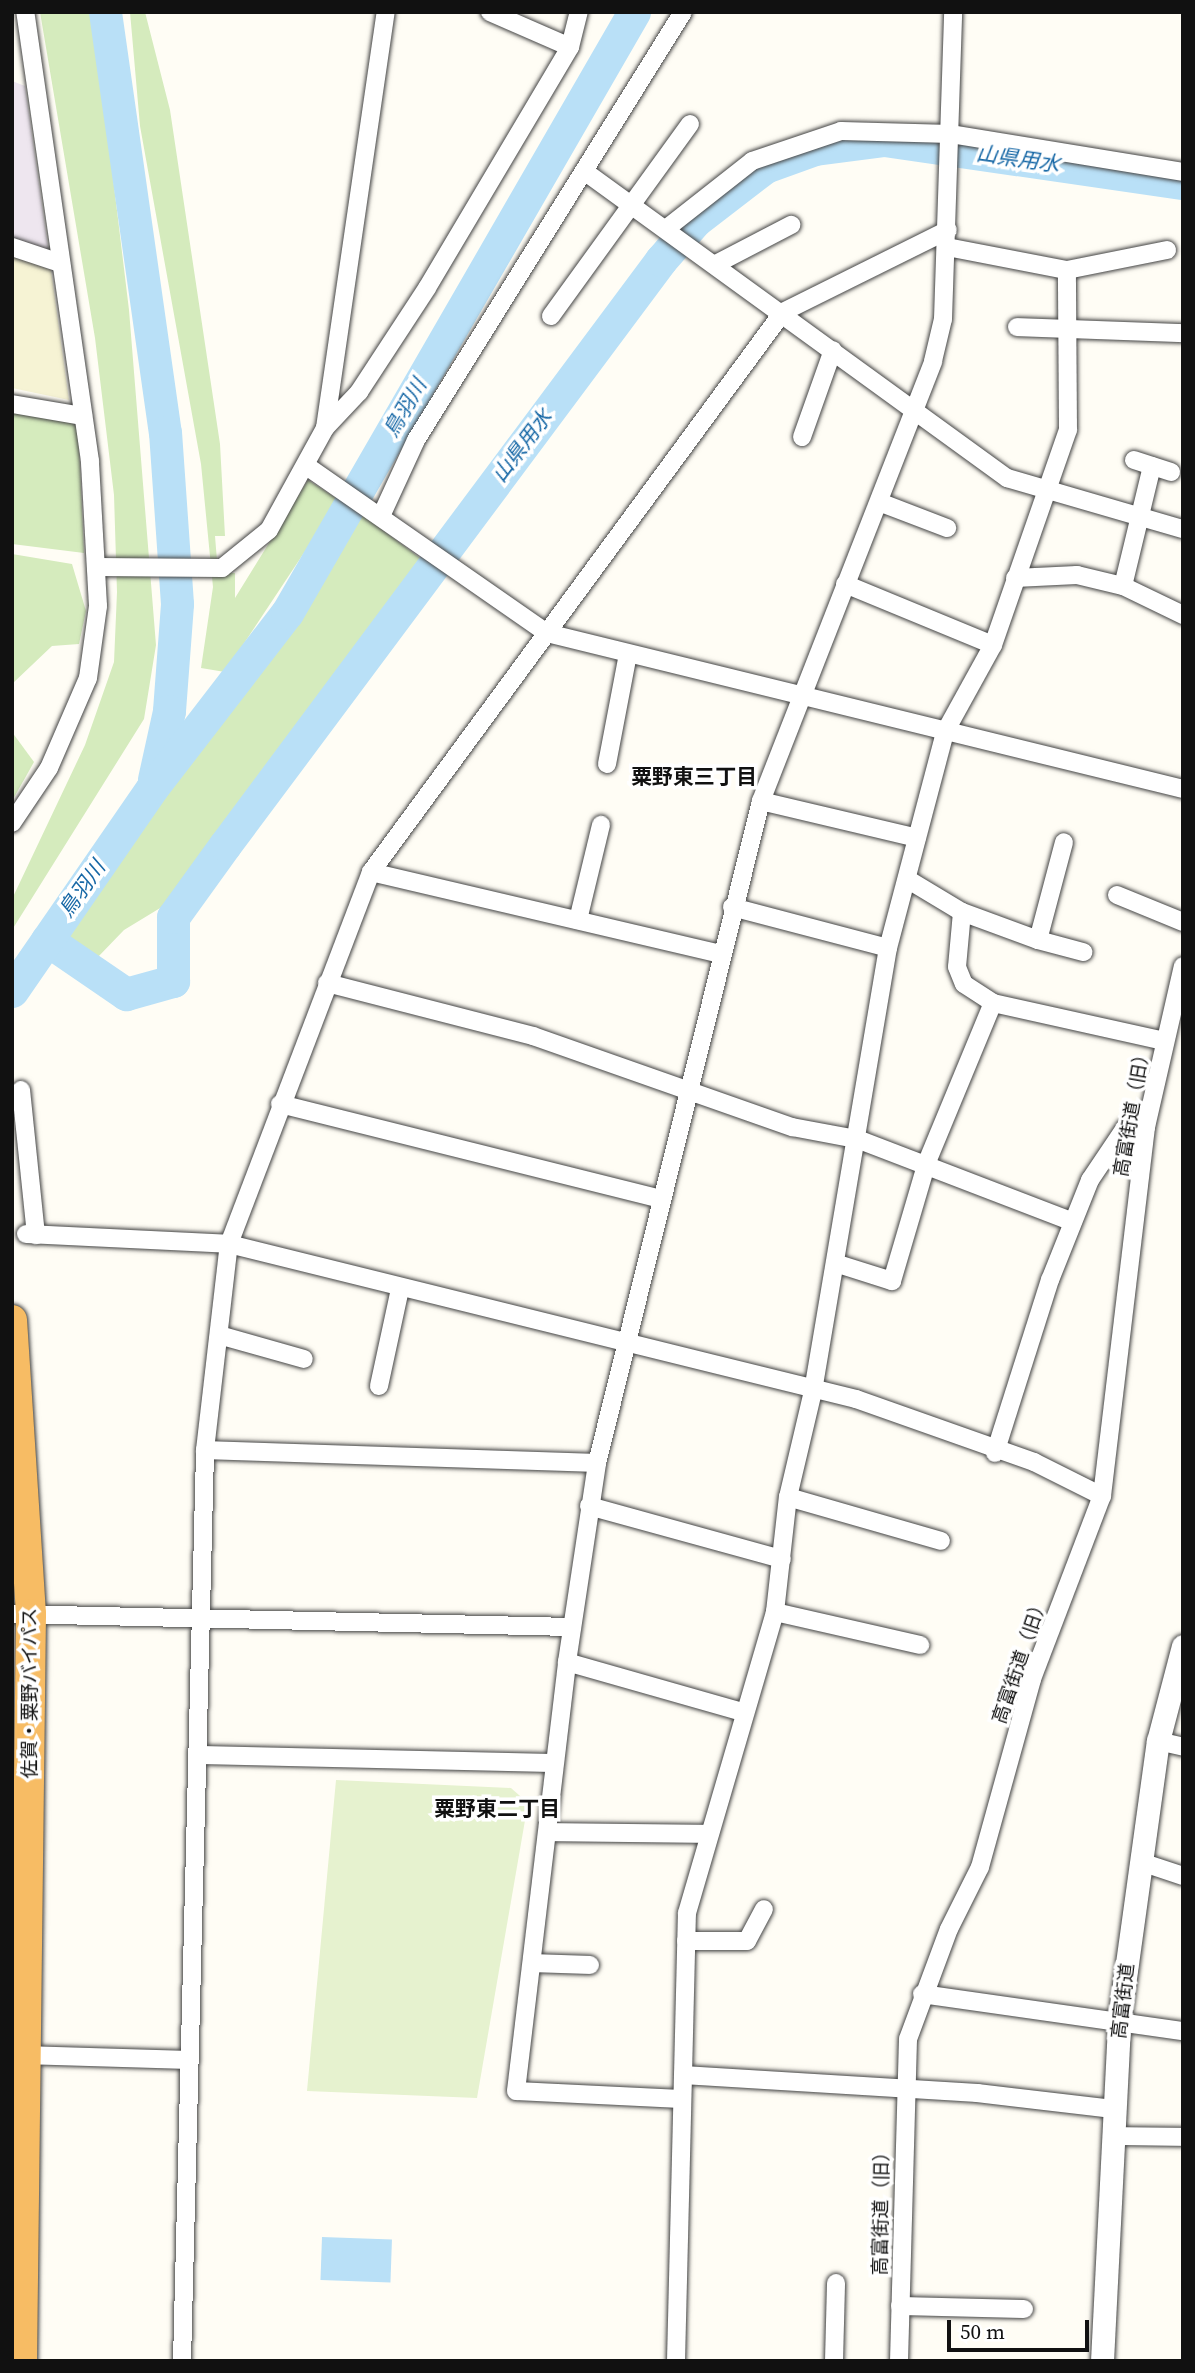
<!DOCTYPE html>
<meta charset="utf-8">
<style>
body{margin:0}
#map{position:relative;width:1195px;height:2373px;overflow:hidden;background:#fffdf5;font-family:"Source Serif 4","Noto Sans JP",serif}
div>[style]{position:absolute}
.industrial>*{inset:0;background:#eee6ef}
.farmland>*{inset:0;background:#f6f3d4}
.green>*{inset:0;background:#d5ebbd}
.pitch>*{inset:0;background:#e6f2cf}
.water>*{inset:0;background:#b9e0f7;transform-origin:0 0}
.river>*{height:33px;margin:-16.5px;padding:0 16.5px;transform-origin:16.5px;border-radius:16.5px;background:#b9e0f7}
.roads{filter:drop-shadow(0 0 2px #444) drop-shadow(0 0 2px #444)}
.minor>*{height:18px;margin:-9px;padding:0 9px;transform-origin:9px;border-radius:9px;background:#fff}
.tertiary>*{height:23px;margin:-11.5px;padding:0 11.5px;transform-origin:11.5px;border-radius:11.5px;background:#fff}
.trunk>*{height:30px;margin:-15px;padding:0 15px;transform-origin:15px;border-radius:15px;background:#f7bc64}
span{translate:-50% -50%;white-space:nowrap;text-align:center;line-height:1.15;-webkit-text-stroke:7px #fff;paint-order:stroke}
.street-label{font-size:19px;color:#111}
.water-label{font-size:21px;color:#1768a6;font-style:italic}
.neighbourhood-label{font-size:21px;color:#111;font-weight:700}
.frame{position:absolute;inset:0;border:14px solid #111;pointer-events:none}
.scale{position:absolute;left:947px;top:2320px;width:142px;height:32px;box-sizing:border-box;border:4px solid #111;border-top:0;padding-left:9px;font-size:21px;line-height:24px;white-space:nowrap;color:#111;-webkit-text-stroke:5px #fff;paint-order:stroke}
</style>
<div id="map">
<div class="industrial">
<div style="clip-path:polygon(12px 81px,25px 86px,49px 254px,12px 240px)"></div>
</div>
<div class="farmland">
<div style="clip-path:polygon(12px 255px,51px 270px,69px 400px,12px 388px)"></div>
</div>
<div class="green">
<div style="clip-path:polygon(40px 12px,93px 12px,129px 310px,156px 645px,144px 719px,12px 930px,12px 899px,85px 745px,114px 662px,117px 592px,114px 495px,95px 338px)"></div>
<div style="clip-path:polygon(130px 12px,145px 12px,170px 110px,220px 444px,225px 536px,215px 536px,218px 573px,235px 573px,235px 598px,308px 480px,339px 500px,225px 672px,201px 668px,213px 587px,201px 464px,140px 126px)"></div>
<div style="clip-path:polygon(12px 411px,78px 423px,84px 553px,12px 544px)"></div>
<div style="clip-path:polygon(353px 508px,420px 558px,175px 899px,124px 930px,97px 958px,68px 938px,126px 834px)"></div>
<div style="clip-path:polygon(12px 554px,72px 564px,86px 611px,79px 644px,52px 646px,12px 684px)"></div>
<div style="clip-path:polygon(12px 732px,34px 762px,12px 801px)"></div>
</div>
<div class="pitch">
<div style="clip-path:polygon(336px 1780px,511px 1788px,528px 1803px,477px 2098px,307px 2091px)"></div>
</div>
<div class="water">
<div style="left:322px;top:2237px;width:70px;height:43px;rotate:2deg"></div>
</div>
<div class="river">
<div style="left:105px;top:12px;width:424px;rotate:81.9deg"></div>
<div style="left:165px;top:432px;width:172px;rotate:86deg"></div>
<div style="left:177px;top:604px;width:107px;rotate:94.3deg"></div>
<div style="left:169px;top:711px;width:70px;rotate:102.4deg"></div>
<div style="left:47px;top:940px;width:96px;rotate:34.4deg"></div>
<div style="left:126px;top:994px;width:49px;rotate:-15.5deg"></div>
<div style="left:173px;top:981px;width:64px;rotate:-90deg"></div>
<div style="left:173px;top:917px;width:89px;rotate:-54.2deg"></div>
<div style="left:225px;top:845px;width:730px;rotate:-53.3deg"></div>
<div style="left:661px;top:260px;width:52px;rotate:-48.9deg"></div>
<div style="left:695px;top:221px;width:88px;rotate:-37.6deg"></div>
<div style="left:765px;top:167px;width:53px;rotate:-19.8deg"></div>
<div style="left:815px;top:149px;width:70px;rotate:-7.4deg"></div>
<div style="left:884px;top:140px;width:302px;rotate:8.2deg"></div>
<div style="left:12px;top:991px;width:247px;rotate:-55.4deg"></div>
<div style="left:152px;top:788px;width:221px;rotate:-52.4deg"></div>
<div style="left:287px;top:613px;width:694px;rotate:-60deg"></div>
</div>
<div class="roads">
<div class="minor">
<div style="left:490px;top:12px;width:87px;rotate:23.6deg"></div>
<div style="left:584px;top:171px;width:523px;rotate:35.97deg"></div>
<div style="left:1007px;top:478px;width:183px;rotate:16.2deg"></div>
<div style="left:667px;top:228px;width:108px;rotate:-38.2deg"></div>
<div style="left:752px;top:161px;width:94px;rotate:-18.6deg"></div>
<div style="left:841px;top:131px;width:110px;rotate:1.6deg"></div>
<div style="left:951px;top:134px;width:235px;rotate:9.3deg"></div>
<div style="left:12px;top:247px;width:51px;rotate:18.4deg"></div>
<div style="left:947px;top:247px;width:122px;rotate:10.9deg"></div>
<div style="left:1067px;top:270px;width:102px;rotate:-11.3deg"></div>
<div style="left:716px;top:264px;width:85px;rotate:-27.5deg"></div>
<div style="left:551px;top:316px;width:237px;rotate:-54.1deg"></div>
<div style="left:1017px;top:327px;width:166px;rotate:2.1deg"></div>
<div style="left:12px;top:404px;width:72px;rotate:9.6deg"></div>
<div style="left:325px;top:428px;width:420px;rotate:-81.7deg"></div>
<div style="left:802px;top:437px;width:92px;rotate:-70.4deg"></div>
<div style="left:1134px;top:460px;width:39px;rotate:18deg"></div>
<div style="left:1152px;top:466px;width:123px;rotate:103.6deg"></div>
<div style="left:1123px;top:586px;width:67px;rotate:25.8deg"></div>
<div style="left:308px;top:467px;width:291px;rotate:34.8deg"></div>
<div style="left:547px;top:633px;width:655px;rotate:13.78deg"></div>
<div style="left:879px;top:502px;width:73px;rotate:20.9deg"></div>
<div style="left:382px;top:514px;width:81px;rotate:-65.3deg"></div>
<div style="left:416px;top:440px;width:504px;rotate:-58.04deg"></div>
<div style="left:97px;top:567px;width:125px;rotate:0.5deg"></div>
<div style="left:222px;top:568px;width:60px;rotate:-39deg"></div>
<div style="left:269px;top:530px;width:116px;rotate:-61.2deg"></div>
<div style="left:325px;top:428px;width:50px;rotate:-46.6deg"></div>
<div style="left:359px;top:392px;width:124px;rotate:-56.8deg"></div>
<div style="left:427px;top:288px;width:280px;rotate:-59.3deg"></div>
<div style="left:570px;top:47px;width:36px;rotate:-76deg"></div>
<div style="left:1015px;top:578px;width:62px;rotate:-2.8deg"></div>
<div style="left:1077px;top:575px;width:47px;rotate:13.4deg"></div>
<div style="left:845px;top:584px;width:160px;rotate:22.4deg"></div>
<div style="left:607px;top:764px;width:112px;rotate:-79.2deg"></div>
<div style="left:761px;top:801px;width:160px;rotate:13.3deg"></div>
<div style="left:12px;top:823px;width:66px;rotate:-56.1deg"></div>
<div style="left:49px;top:768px;width:98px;rotate:-66.6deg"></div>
<div style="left:88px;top:678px;width:73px;rotate:-82.1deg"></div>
<div style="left:98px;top:606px;width:145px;rotate:-93.2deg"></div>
<div style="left:90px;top:461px;width:454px;rotate:-98.2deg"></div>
<div style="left:371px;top:872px;width:359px;rotate:13.2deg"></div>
<div style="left:907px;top:879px;width:64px;rotate:31deg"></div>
<div style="left:962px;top:912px;width:81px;rotate:20.2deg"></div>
<div style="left:1038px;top:940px;width:101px;rotate:-75.1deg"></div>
<div style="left:1117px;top:895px;width:71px;rotate:22.2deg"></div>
<div style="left:732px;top:907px;width:161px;rotate:14.7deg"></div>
<div style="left:962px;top:912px;width:55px;rotate:95.2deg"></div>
<div style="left:957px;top:967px;width:18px;rotate:68deg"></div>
<div style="left:964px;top:984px;width:35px;rotate:33deg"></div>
<div style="left:993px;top:1003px;width:176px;rotate:12.5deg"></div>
<div style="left:578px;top:920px;width:98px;rotate:-76.4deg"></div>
<div style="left:1038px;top:940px;width:47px;rotate:14.9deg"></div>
<div style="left:327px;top:983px;width:213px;rotate:14.4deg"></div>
<div style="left:533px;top:1036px;width:275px;rotate:19.4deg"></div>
<div style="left:792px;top:1127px;width:66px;rotate:10.5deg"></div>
<div style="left:857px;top:1139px;width:231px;rotate:21deg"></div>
<div style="left:21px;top:1090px;width:146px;rotate:84.1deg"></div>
<div style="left:280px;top:1104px;width:392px;rotate:14deg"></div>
<div style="left:26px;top:1234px;width:203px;rotate:2.8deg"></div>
<div style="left:229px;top:1244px;width:646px;rotate:13.89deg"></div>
<div style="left:856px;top:1399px;width:189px;rotate:19.5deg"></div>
<div style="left:1034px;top:1462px;width:76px;rotate:26.6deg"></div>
<div style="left:835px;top:1263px;width:60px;rotate:17.5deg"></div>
<div style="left:892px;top:1281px;width:124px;rotate:-73.6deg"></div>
<div style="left:927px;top:1162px;width:172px;rotate:-67.5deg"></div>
<div style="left:219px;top:1335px;width:88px;rotate:15.8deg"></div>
<div style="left:379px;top:1386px;width:99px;rotate:-77.8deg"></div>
<div style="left:205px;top:1450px;width:392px;rotate:1.9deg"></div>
<div style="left:995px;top:1453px;width:182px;rotate:-72.4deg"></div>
<div style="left:1050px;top:1280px;width:108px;rotate:-68.2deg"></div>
<div style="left:1090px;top:1180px;width:63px;rotate:-56.1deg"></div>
<div style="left:1125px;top:1128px;width:21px;rotate:-3deg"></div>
<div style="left:788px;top:1497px;width:159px;rotate:16deg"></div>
<div style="left:589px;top:1506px;width:200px;rotate:15.4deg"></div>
<div style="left:775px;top:1612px;width:149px;rotate:12.8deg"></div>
<div style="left:12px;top:1614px;width:560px;rotate:1.33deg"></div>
<div style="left:567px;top:1662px;width:183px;rotate:15.9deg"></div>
<div style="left:1158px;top:1741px;width:26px;rotate:13deg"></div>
<div style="left:199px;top:1755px;width:355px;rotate:1.3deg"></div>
<div style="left:548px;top:1832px;width:161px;rotate:0.7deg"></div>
<div style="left:1141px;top:1862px;width:44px;rotate:18.4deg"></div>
<div style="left:686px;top:1941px;width:61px"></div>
<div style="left:747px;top:1941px;width:36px;rotate:-62deg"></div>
<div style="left:532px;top:1963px;width:58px;rotate:2deg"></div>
<div style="left:922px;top:1994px;width:264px;rotate:8.1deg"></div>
<div style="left:23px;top:2055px;width:166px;rotate:1.7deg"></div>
<div style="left:683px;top:2075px;width:295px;rotate:3.5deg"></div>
<div style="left:977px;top:2093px;width:137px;rotate:6.7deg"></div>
<div style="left:681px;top:2099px;width:165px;rotate:-177.2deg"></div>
<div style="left:516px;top:2091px;width:432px;rotate:-83.2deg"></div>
<div style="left:567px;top:1662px;width:201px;rotate:-81.4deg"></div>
<div style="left:597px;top:1463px;width:682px;rotate:-76.09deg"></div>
<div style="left:761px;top:801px;width:472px;rotate:-68.6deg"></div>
<div style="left:933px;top:361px;width:43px;rotate:-76.6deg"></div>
<div style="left:943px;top:319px;width:307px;rotate:-88.1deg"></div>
<div style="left:1112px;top:2136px;width:71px;rotate:0.8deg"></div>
<div style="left:900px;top:2306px;width:124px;rotate:1.4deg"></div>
<div style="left:182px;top:2361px;width:911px;rotate:-88.55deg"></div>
<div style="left:205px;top:1450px;width:207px;rotate:-83.4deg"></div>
<div style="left:229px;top:1244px;width:398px;rotate:-69.1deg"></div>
<div style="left:371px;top:872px;width:695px;rotate:-53.66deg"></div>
<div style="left:783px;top:312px;width:184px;rotate:-26.4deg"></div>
<div style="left:676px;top:2361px;width:448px;rotate:-88.6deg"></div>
<div style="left:687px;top:1913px;width:314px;rotate:-73.7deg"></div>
<div style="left:775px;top:1612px;width:116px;rotate:-83.6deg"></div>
<div style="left:788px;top:1497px;width:109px;rotate:-76.7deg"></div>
<div style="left:813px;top:1391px;width:449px;rotate:-80.4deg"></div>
<div style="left:888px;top:948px;width:223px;rotate:-75.2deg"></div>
<div style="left:945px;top:732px;width:99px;rotate:-61.1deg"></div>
<div style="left:993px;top:645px;width:228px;rotate:-70.8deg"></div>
<div style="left:1068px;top:430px;width:160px;rotate:-90.4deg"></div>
<div style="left:834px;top:2361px;width:78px;rotate:-88.5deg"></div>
<div style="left:899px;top:2361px;width:322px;rotate:-88.4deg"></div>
<div style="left:908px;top:2039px;width:117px;rotate:-69.6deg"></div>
<div style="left:949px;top:1929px;width:69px;rotate:-63.4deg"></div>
<div style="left:980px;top:1867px;width:195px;rotate:-74.5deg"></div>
<div style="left:1032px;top:1679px;width:196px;rotate:-69.1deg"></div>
<div style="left:1102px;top:1496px;width:372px;rotate:-83.2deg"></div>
<div style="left:1146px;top:1127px;width:165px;rotate:-77.1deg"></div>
</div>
<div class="tertiary">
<div style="left:1102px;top:2361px;width:340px;rotate:-87.1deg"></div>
<div style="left:1119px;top:2021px;width:283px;rotate:-82.1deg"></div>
<div style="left:1158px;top:1741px;width:98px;rotate:-75.3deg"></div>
</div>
<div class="trunk">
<div style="left:12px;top:1320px;width:295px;rotate:86.3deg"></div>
<div style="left:31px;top:1614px;width:747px;rotate:90.69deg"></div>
</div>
</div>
<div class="street-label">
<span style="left:1132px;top:1111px;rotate:-80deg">高富街道（旧）</span>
<span style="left:1020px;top:1660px;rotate:-71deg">高富街道（旧）</span>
<span style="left:30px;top:1693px;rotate:-90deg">佐賀・粟野バイパス</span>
<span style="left:1123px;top:2001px;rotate:-83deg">高富街道</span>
<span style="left:881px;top:2209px;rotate:-89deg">高富街道（旧）</span>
</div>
<div class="water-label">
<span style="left:1018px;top:159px;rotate:8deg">山県用水</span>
<span style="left:405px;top:408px;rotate:-60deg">鳥羽川</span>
<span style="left:522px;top:446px;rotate:-53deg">山県用水</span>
<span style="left:82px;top:889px;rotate:-55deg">鳥羽川</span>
</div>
<div class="neighbourhood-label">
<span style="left:694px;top:777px">粟野東三丁目</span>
<span style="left:497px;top:1809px">粟野東二丁目</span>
</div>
<div class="frame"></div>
<div class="scale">50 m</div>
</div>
